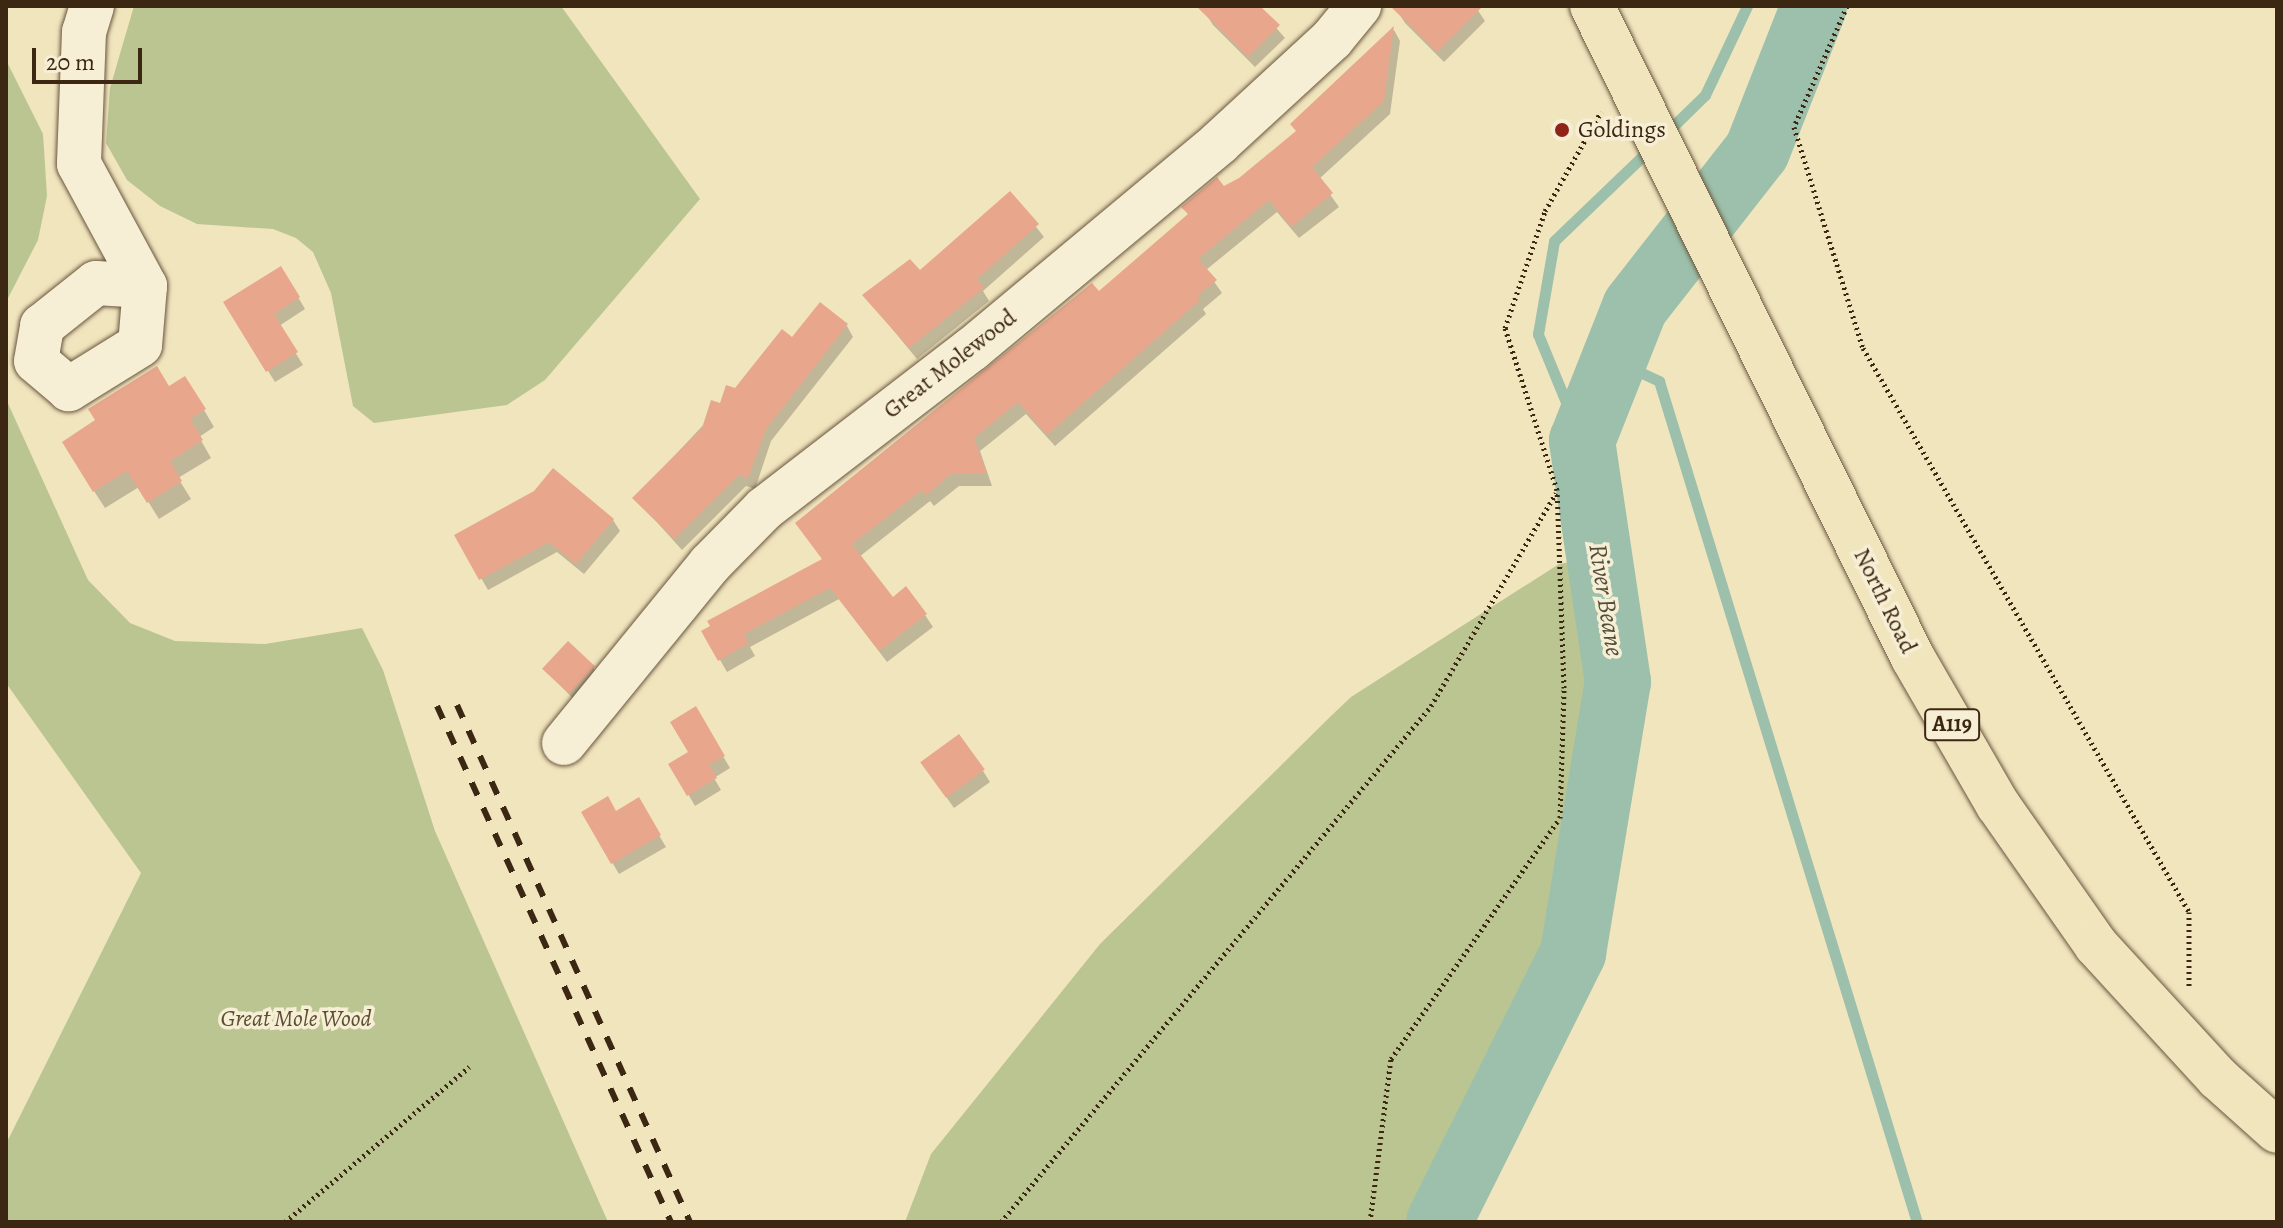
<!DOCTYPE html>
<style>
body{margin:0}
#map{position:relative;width:2283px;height:1228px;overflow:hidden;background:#f1e5be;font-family:Alegreya,serif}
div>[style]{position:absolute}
.green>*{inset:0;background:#bbc591}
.shadow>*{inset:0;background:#0003}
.stream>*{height:11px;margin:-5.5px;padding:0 5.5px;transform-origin:5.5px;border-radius:5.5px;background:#9cc0ab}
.river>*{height:66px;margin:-33px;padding:0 33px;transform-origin:33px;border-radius:33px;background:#9cc0ab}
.building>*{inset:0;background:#e8a78d;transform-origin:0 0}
.path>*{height:5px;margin-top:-2.5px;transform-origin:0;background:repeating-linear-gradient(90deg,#3c2713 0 2px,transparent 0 6px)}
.roads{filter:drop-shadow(0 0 2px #69563e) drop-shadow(0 0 2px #69563e)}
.minor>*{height:44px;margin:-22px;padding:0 22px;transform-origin:22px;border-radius:22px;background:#f6eed5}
.major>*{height:44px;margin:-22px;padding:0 22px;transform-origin:22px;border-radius:22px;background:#f1e5be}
.rail>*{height:6px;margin-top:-3px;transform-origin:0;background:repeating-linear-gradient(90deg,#3c2713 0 14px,transparent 0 28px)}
.dots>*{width:22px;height:22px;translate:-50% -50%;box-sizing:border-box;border:4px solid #f6eed5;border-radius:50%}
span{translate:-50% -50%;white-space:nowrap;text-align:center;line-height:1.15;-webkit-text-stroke:7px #f6eed5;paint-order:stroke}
.shield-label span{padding:2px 6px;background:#f6eed5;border:2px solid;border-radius:6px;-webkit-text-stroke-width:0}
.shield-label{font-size:22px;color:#3c2713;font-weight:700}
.poi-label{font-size:24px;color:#3c2713}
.left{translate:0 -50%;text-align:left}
.street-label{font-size:24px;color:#3c2713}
.park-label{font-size:24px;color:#5c4e32;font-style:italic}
.water-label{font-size:26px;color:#544d39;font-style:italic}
.frame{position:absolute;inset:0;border:8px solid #3c2713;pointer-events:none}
.scale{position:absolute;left:32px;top:48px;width:110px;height:36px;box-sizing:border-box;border:4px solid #3c2713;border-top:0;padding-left:10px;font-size:24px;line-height:28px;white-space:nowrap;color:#3c2713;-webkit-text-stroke:6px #f6eed5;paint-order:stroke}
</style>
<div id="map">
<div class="green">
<div style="clip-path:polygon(134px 6px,561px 6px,700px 199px,545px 380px,507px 405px,374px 423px,353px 406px,331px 293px,313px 252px,296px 238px,273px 229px,197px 224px,160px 206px,127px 180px,106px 143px,110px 88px)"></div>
<div style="clip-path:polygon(6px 60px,43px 134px,47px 196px,38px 240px,6px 302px)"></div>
<div style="clip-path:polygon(6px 399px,88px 580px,130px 623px,175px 641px,265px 644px,362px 628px,383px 670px,435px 831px,608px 1222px,6px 1222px,6px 1144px,141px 873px,6px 683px)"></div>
<div style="clip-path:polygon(1610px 556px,1595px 852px,1543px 1002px,1436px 1180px,1429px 1222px,905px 1222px,931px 1154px,1100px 944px,1332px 715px,1351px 697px,1559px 564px)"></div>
</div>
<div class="shadow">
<div style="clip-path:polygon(1214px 6px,1257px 6px,1285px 38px,1255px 67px,1213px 25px,1206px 14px)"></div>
<div style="clip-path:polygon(1404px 6px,1475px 6px,1485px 21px,1444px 62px,1405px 23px,1398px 12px)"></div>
<div style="clip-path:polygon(1394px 30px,1400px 41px,1390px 114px,1319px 179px,1339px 207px,1299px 238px,1277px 212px,1206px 270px,1222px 293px,1203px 309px,1206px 314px,1055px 446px,1026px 414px,980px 451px,992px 486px,959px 486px,934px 506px,930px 501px,859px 557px,892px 599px,925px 615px,933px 627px,887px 662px,839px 599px,750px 647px,755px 656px,727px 672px,704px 632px,823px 560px,797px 523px,1099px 294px,1189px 216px,1184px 207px,1240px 179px,1297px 132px,1292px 124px)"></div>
<div style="clip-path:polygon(1010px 194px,1044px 237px,983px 291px,989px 301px,917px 359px,865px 296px,920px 272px)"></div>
<div style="clip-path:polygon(281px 268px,305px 309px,279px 326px,303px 365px,275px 382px,232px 314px)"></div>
<div style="clip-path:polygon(847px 326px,853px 337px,771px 441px,755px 489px,746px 486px,682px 550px,635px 498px,735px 391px,793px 340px)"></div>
<div style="clip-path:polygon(169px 389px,204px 410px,214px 427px,199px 437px,211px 458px,178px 478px,191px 499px,159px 519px,139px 487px,105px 508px,74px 460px,97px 421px)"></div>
<div style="clip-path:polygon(613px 520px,620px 531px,584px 574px,557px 552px,488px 590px,457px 536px)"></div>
<div style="clip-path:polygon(593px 667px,600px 678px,579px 705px,545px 669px)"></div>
<div style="clip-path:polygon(695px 709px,730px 768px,714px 778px,721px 790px,695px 806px,671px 764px,690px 753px)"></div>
<div style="clip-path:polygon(983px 771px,990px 782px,954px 808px,930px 774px)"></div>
<div style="clip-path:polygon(638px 800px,666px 847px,619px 874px,583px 813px,616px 813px)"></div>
</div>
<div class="stream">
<div style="left:1665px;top:134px;width:56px;rotate:-44.3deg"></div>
<div style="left:1705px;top:95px;width:98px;rotate:-64.7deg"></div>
<div style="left:1614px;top:360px;width:50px;rotate:25deg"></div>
<div style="left:1659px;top:381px;width:880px;rotate:72.95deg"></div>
<div style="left:1582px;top:441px;width:116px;rotate:-112.4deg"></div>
<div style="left:1538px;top:334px;width:94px;rotate:-80.2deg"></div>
<div style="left:1554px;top:241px;width:133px;rotate:-43.8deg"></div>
</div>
<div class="river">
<div style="left:1439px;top:1222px;width:301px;rotate:-63.5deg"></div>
<div style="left:1573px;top:953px;width:275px;rotate:-80.6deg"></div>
<div style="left:1618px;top:682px;width:244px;rotate:-98.5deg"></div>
<div style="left:1582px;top:441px;width:144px;rotate:-68.4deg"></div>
<div style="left:1635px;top:307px;width:198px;rotate:-52deg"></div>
<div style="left:1757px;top:151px;width:156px;rotate:-68.5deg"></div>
</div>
<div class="building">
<div style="clip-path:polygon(1196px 6px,1260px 6px,1280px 25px,1248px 57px)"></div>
<div style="clip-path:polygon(1390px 6px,1483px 6px,1437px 52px)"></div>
<div style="clip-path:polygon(1394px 26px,1384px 101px,1312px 167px,1333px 193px,1291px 227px,1269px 200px,1198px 259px,1217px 280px,1197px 296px,1200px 300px,1047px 435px,1018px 402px,974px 438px,987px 474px,951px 474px,926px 495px,922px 490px,852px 544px,893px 597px,906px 586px,927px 614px,879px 651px,830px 588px,744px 634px,749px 643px,718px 661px,701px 631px,710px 626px,707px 621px,822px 559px,795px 523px,1092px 283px,1099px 291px,1188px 214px,1181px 207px,1217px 177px,1224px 186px,1239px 178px,1296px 131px,1290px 124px)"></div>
<div style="clip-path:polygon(1010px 191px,1039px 224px,977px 279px,984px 288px,909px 348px,862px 295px,910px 259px,920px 270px)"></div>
<div style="clip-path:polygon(281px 266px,300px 297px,274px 314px,298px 352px,266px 372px,223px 302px)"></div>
<div style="clip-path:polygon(820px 302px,848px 324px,766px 429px,748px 478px,739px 475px,674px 539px,632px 498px,702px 428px,711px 400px,720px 403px,726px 385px,735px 388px,782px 329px,792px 337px)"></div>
<div style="clip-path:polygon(157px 366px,169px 386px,185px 376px,206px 409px,190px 419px,203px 440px,170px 461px,182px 481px,147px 503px,127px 471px,93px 492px,62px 442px,95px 420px,88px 409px)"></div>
<div style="clip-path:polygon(553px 468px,614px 519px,576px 564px,549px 542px,479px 580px,454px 535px,534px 491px)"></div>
<div style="left:568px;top:641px;width:37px;height:38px;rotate:43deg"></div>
<div style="clip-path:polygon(696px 706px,725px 756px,709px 765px,717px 778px,687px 796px,668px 764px,688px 752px,670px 722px)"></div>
<div style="left:959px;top:734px;width:44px;height:48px;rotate:54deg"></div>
<div style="clip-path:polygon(608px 796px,616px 811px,639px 797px,661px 835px,611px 864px,581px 812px)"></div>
</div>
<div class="path">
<div style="left:1847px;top:6px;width:132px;rotate:113.7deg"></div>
<div style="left:1794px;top:127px;width:232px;rotate:72.7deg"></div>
<div style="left:1863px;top:348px;width:651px;rotate:59.97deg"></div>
<div style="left:2189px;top:912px;width:74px;rotate:90deg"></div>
<div style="left:285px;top:1222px;width:241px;rotate:-40.1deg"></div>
<div style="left:1001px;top:1222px;width:672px;rotate:-50.19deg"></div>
<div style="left:1431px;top:706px;width:247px;rotate:-59.6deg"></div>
<div style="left:1370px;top:1222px;width:164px;rotate:-82.7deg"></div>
<div style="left:1391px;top:1059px;width:294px;rotate:-55deg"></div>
<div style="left:1560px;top:818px;width:130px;rotate:-88.2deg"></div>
<div style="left:1564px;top:688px;width:198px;rotate:-92deg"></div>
<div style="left:1557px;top:490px;width:170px;rotate:-107.8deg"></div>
<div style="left:1505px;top:328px;width:124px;rotate:-71.1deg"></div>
<div style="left:1545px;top:211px;width:114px;rotate:-60.5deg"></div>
</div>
<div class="roads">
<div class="minor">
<div style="left:92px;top:6px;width:27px;rotate:107deg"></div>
<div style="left:84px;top:32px;width:132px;rotate:92.2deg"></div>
<div style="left:79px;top:164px;width:139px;rotate:61.6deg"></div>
<div style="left:96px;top:283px;width:49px;rotate:3.5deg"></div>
<div style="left:145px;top:286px;width:59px;rotate:94.8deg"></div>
<div style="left:140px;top:345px;width:84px;rotate:148.2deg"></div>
<div style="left:69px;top:389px;width:43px;rotate:-139.7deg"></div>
<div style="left:36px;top:361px;width:36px;rotate:-80deg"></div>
<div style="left:42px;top:326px;width:69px;rotate:-38.5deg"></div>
<div style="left:564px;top:743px;width:231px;rotate:-50.8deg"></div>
<div style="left:710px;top:564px;width:77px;rotate:-45.5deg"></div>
<div style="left:764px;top:509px;width:262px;rotate:-37.6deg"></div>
<div style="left:972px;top:349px;width:322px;rotate:-39.8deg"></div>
<div style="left:1219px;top:143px;width:154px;rotate:-42.6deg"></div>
<div style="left:1332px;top:39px;width:43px;rotate:-50.7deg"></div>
</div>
<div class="major">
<div style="left:1592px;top:6px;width:727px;rotate:63.79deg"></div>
<div style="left:1913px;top:658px;width:170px;rotate:60deg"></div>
<div style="left:1998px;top:805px;width:171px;rotate:55deg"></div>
<div style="left:2096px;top:945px;width:180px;rotate:47.5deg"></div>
<div style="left:2218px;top:1078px;width:79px;rotate:41.9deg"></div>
</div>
</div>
<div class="rail">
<div style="left:457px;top:705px;width:567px;rotate:65.74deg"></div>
<div style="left:437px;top:706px;width:567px;rotate:65.61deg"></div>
</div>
<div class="dots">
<div style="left:1562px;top:130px;background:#8f2418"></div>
</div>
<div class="shield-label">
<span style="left:1952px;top:725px">A119</span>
</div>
<div class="poi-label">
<span class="left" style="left:1578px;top:130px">Goldings</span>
</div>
<div class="street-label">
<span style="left:950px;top:364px;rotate:-38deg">Great Molewood</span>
<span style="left:1885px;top:601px;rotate:64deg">North Road</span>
</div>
<div class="park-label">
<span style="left:296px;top:1019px">Great Mole Wood</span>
</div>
<div class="water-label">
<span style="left:1606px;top:600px;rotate:81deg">River Beane</span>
</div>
<div class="frame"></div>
<div class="scale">20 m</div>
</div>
